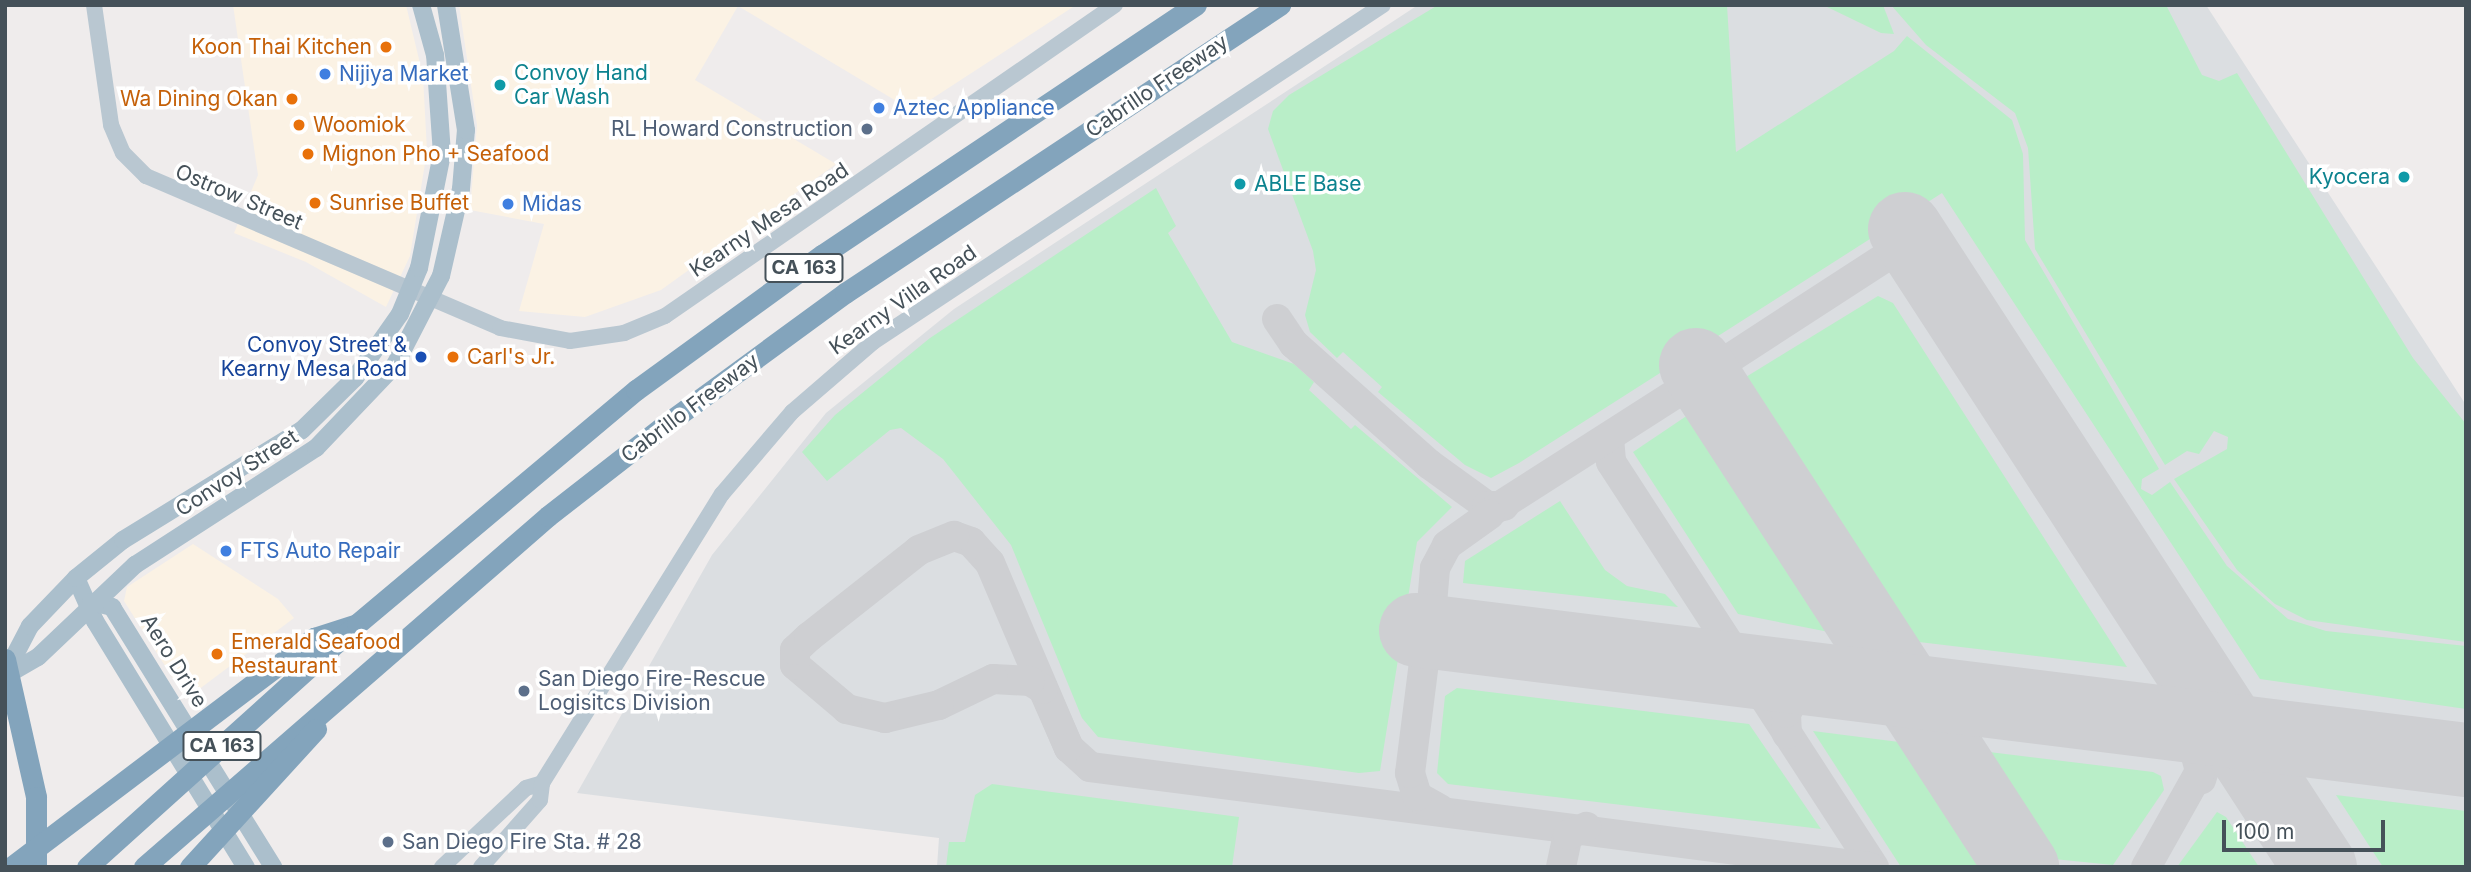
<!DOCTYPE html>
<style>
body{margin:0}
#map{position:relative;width:2471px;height:872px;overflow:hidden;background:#efecec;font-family:Inter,sans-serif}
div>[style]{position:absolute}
.commercial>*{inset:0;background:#fbf2e4}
.airport>*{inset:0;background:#dbdee1}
.green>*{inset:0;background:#b9eec8}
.taxiway>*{height:30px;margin:-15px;padding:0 15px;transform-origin:15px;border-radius:15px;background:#cecfd2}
.runway>*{height:74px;margin:-37px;padding:0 37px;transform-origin:37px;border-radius:37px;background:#cecfd2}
.secondary>*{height:16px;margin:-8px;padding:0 8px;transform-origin:8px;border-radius:8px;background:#b9c7d1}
.primary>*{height:18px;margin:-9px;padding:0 9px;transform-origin:9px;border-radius:9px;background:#abbfcc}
.highway>*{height:21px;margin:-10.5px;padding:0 10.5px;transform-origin:10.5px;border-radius:10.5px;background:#83a4bc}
.dots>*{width:19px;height:19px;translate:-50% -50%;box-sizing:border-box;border:4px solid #fff;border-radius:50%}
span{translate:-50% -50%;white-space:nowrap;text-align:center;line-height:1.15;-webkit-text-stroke:7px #fff;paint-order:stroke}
.shield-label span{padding:2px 5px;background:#fff;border:2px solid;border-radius:5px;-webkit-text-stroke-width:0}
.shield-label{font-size:19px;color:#455159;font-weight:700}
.food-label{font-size:21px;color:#c56008}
.right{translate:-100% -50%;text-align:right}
.left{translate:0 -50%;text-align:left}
.culture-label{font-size:21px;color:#0d838f}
.shop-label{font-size:21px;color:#366cbe}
.street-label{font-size:21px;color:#455159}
.service-label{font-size:21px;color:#4e5e75}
.transit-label{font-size:21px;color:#164399}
.frame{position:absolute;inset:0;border:7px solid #455159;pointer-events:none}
.scale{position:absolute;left:2222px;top:820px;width:163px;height:32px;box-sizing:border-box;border:4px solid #455159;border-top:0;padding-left:9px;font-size:21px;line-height:24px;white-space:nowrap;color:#455159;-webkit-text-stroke:5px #fff;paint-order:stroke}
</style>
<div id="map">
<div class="commercial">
<div style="clip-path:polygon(233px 5px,406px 5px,423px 76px,427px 151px,410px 256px,386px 307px,306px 262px,234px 233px,258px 175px)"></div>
<div style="clip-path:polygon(459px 5px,1076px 5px,913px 111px,738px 6px,695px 80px,836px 164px,661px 290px,585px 317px,519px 311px,544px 224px,470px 210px,477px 125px)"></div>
<div style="clip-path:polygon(193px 544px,278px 599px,294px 618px,186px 699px,124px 601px,127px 587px)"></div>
</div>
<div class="airport">
<div style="clip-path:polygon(1418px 5px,2206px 5px,2466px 405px,2466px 867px,937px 867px,939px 838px,577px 793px,712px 555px,826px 413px,954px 309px)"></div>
</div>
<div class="green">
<div style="clip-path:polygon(1438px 5px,1727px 5px,1736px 152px,1894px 51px,1907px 36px,2012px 120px,2023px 154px,2025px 240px,2159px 469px,2142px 479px,2141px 489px,2152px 495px,2170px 482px,2227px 566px,2288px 619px,2326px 631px,2466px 646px,2466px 709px,2260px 679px,1942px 193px,1519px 463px,1491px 478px,1465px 465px,1378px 392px,1382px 387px,1343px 352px,1337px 358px,1310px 332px,1305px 315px,1316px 270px,1313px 251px,1268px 129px,1273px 111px,1289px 95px)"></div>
<div style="clip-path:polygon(1823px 5px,1883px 5px,1894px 34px,1881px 33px)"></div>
<div style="clip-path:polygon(1891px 5px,2166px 5px,2202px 75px,2219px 81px,2237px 73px,2413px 358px,2466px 424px,2466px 642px,2307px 620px,2275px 604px,2237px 570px,2174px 479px,2227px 449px,2228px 437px,2214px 431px,2199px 454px,2187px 451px,2165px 465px,2035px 249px,2028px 148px,2015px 113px,1926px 45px)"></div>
<div style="clip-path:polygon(1156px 188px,1176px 226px,1168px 233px,1232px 342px,1294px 364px,1314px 382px,1309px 390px,1351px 429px,1355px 425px,1452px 507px,1417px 542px,1380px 771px,1359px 773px,1098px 737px,1082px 718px,1011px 545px,943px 459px,901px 428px,890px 430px,827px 481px,802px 452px,835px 415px,930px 338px)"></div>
<div style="clip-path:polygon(1878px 296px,1893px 303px,2127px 667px,1919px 642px,1902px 630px,1741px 380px)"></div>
<div style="clip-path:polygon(1685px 417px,1697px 419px,1831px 619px,1834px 633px,1738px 614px,1633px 452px)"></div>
<div style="clip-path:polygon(1560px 501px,1605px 570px,1627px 586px,1665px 594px,1678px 607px,1463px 583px,1465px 561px)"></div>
<div style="clip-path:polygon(1457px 688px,1749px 724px,1821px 829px,1448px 784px,1437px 773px,1445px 696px)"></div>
<div style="clip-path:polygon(1813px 731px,1907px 743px,1990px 867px,1901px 867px)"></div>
<div style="clip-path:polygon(1981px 751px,2153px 772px,2161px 776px,2164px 790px,2113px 865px,2054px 859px)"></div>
<div style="clip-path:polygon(992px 784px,1239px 817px,1232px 867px,946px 867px,949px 842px,965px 842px,975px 795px)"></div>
<div style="clip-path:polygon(2336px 795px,2466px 811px,2466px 867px,2383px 867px)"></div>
<div style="clip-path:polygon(2217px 812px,2226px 817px,2259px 867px,2177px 867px)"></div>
</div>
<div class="taxiway">
<div style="left:1277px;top:319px;width:30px;rotate:56deg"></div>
<div style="left:1294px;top:344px;width:181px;rotate:41.6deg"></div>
<div style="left:1429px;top:464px;width:72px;rotate:35.9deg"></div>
<div style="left:1487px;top:506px;width:17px"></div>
<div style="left:1716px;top:394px;width:20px;rotate:-96deg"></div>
<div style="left:1714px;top:374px;width:12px;rotate:-55deg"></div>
<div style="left:1721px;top:364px;width:228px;rotate:-33deg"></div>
<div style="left:1609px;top:438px;width:24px;rotate:85deg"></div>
<div style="left:1611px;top:462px;width:483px;rotate:57deg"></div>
<div style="left:1489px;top:513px;width:241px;rotate:-32.6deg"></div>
<div style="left:1692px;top:383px;width:26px;rotate:25deg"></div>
<div style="left:954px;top:536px;width:18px;rotate:19deg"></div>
<div style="left:971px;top:542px;width:28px;rotate:48deg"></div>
<div style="left:990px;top:563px;width:201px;rotate:66.9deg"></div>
<div style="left:1069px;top:748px;width:64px;rotate:-113.8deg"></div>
<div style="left:1043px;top:689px;width:15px;rotate:-148deg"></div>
<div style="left:1030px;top:681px;width:37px;rotate:-177deg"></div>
<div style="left:993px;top:679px;width:60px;rotate:154.3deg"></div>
<div style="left:939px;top:705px;width:56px;rotate:166.5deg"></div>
<div style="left:885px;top:718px;width:39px;rotate:-167deg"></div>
<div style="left:847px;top:709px;width:68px;rotate:-139.8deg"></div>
<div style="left:795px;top:665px;width:15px;rotate:-90deg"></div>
<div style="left:795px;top:650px;width:19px;rotate:-43deg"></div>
<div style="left:809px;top:637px;width:140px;rotate:-38.3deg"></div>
<div style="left:919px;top:550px;width:38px;rotate:-22deg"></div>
<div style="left:2200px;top:682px;width:50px;rotate:70.1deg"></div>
<div style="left:2217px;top:729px;width:53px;rotate:107.4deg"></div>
<div style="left:1787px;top:734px;width:21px;rotate:-93deg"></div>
<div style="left:1786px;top:713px;width:25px;rotate:-58deg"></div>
<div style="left:1799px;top:692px;width:34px;rotate:-17deg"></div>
<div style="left:1069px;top:748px;width:28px;rotate:42deg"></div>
<div style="left:1090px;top:767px;width:786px;rotate:7.31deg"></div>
<div style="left:1440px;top:809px;width:26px;rotate:-151deg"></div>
<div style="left:1417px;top:796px;width:24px;rotate:-107deg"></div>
<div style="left:1410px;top:773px;width:120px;rotate:-82.8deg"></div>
<div style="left:1425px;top:654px;width:16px;rotate:-52deg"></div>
<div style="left:1435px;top:641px;width:25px;rotate:-12deg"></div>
<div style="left:1459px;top:636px;width:17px;rotate:-159deg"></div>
<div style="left:1443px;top:630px;width:18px;rotate:-131deg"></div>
<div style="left:1431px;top:616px;width:48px;rotate:-85.2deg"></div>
<div style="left:1435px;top:568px;width:26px;rotate:-62deg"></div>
<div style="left:1447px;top:545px;width:52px;rotate:-35.5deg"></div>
<div style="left:2310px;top:852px;width:16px;rotate:72deg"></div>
<div style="left:1561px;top:867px;width:33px;rotate:-78deg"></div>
<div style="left:1568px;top:835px;width:20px;rotate:-24deg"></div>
<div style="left:2146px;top:867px;width:110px;rotate:-60.6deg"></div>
<div style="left:2200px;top:771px;width:28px;rotate:-105deg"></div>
<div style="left:2193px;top:744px;width:36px;rotate:-144deg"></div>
</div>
<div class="runway">
<div style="left:1905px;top:229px;width:761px;rotate:56.96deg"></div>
<div style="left:1696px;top:365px;width:599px;rotate:57deg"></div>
<div style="left:1416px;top:630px;width:1058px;rotate:7.06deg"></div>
</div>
<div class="secondary">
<div style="left:94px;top:5px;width:121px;rotate:81.9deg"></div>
<div style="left:111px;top:125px;width:30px;rotate:67deg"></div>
<div style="left:123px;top:153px;width:33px;rotate:45deg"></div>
<div style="left:146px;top:176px;width:385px;rotate:23.2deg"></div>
<div style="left:500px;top:328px;width:71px;rotate:10.5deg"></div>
<div style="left:570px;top:341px;width:55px;rotate:-8.4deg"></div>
<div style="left:624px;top:333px;width:44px;rotate:-22.5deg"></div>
<div style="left:665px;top:316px;width:547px;rotate:-34.65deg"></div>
<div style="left:442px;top:867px;width:115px;rotate:-43.2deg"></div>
<div style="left:526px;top:788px;width:17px;rotate:-17deg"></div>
<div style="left:481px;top:867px;width:89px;rotate:-48.6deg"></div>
<div style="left:540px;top:800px;width:17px;rotate:-83deg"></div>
<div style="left:542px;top:783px;width:340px;rotate:-58.1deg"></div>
<div style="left:722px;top:494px;width:108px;rotate:-49.5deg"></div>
<div style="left:792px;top:412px;width:107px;rotate:-40.8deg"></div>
<div style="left:873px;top:342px;width:611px;rotate:-33.46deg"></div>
</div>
<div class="primary">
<div style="left:76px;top:578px;width:47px;rotate:66.2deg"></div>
<div style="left:95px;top:621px;width:289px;rotate:58.5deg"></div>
<div style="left:91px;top:602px;width:22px;rotate:13deg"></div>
<div style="left:112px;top:607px;width:306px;rotate:58.2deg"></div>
<div style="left:5px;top:674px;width:54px;rotate:-62.5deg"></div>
<div style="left:30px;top:626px;width:66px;rotate:-46.2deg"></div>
<div style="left:76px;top:578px;width:60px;rotate:-39deg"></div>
<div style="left:123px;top:540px;width:210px;rotate:-31.6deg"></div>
<div style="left:302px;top:430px;width:74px;rotate:-44.5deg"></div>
<div style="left:355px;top:378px;width:78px;rotate:-54.9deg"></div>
<div style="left:400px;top:314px;width:50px;rotate:-67.6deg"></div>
<div style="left:419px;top:268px;width:116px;rotate:-78.6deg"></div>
<div style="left:442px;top:154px;width:99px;rotate:-94deg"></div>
<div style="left:435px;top:55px;width:52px;rotate:-105.6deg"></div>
<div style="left:5px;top:676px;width:38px;rotate:-30deg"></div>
<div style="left:38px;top:657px;width:134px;rotate:-43.5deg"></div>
<div style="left:135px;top:565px;width:216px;rotate:-32.9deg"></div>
<div style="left:316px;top:448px;width:115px;rotate:-46.4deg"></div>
<div style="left:395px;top:365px;width:100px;rotate:-62.7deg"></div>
<div style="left:441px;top:276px;width:89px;rotate:-77.1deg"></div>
<div style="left:461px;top:189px;width:59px;rotate:-85.2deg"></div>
<div style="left:466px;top:130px;width:127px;rotate:-99.1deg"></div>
</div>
<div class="highway">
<div style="left:5px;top:659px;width:141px;rotate:77.3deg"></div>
<div style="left:36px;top:797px;width:70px;rotate:90deg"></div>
<div style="left:11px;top:867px;width:380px;rotate:-37.1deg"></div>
<div style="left:314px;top:638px;width:40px;rotate:-18deg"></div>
<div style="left:87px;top:867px;width:363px;rotate:-42deg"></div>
<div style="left:357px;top:624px;width:364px;rotate:-40deg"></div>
<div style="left:636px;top:390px;width:230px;rotate:-36deg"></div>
<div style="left:822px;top:255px;width:450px;rotate:-33.8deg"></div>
<div style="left:144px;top:867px;width:535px;rotate:-40.98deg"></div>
<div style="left:548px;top:516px;width:150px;rotate:-37.9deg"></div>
<div style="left:666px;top:424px;width:222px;rotate:-36.2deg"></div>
<div style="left:845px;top:293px;width:522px;rotate:-33.51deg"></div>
<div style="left:190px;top:867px;width:187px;rotate:-47.6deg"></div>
</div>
<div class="dots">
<div style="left:386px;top:47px;background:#e8710a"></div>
<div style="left:325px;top:74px;background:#3f7fe0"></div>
<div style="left:500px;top:85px;background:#0f9aa8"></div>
<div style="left:292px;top:99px;background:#e8710a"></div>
<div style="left:879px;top:108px;background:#3f7fe0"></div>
<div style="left:299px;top:125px;background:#e8710a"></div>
<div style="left:867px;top:129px;background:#5c6f8a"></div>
<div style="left:308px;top:154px;background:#e8710a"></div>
<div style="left:2404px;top:177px;background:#0f9aa8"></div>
<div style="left:1240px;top:184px;background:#0f9aa8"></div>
<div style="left:315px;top:203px;background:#e8710a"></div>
<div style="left:508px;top:204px;background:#3f7fe0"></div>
<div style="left:421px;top:357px;background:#1a4fb4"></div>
<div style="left:453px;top:357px;background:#e8710a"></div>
<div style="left:226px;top:551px;background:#3f7fe0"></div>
<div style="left:217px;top:654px;background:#e8710a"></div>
<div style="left:524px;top:691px;background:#5c6f8a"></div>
<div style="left:388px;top:842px;background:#5c6f8a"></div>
</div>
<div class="shield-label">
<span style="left:804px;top:268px">CA 163</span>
<span style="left:222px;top:746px">CA 163</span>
</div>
<div class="food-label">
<span class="right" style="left:372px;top:47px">Koon Thai Kitchen</span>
<span class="right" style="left:278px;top:99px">Wa Dining Okan</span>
<span class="left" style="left:313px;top:125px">Woomiok</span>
<span class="left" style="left:322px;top:154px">Mignon Pho + Seafood</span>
<span class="left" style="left:329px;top:203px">Sunrise Buffet</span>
<span class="left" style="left:467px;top:357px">Carl's Jr.</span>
<span class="left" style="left:231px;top:654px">Emerald Seafood<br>Restaurant</span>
</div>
<div class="culture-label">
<span class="left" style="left:514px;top:85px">Convoy Hand<br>Car Wash</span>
<span class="right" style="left:2390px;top:177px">Kyocera</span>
<span class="left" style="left:1254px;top:184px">ABLE Base</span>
</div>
<div class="shop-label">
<span class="left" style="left:339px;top:74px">Nijiya Market</span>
<span class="left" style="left:893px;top:108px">Aztec Appliance</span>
<span class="left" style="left:522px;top:204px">Midas</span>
<span class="left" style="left:240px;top:551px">FTS Auto Repair</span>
</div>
<div class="street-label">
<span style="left:1157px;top:86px;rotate:-34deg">Cabrillo Freeway</span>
<span style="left:239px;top:197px;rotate:23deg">Ostrow Street</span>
<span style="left:769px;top:220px;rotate:-34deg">Kearny Mesa Road</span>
<span style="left:903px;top:300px;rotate:-35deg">Kearny Villa Road</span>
<span style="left:690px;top:408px;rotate:-37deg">Cabrillo Freeway</span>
<span style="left:237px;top:473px;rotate:-33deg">Convoy Street</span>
<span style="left:174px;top:661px;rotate:58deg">Aero Drive</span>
</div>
<div class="service-label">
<span class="right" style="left:853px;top:129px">RL Howard Construction</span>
<span class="left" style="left:538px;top:691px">San Diego Fire-Rescue<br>Logisitcs Division</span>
<span class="left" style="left:402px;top:842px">San Diego Fire Sta. # 28</span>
</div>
<div class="transit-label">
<span class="right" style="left:407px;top:357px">Convoy Street &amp;<br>Kearny Mesa Road</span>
</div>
<div class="frame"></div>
<div class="scale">100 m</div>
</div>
